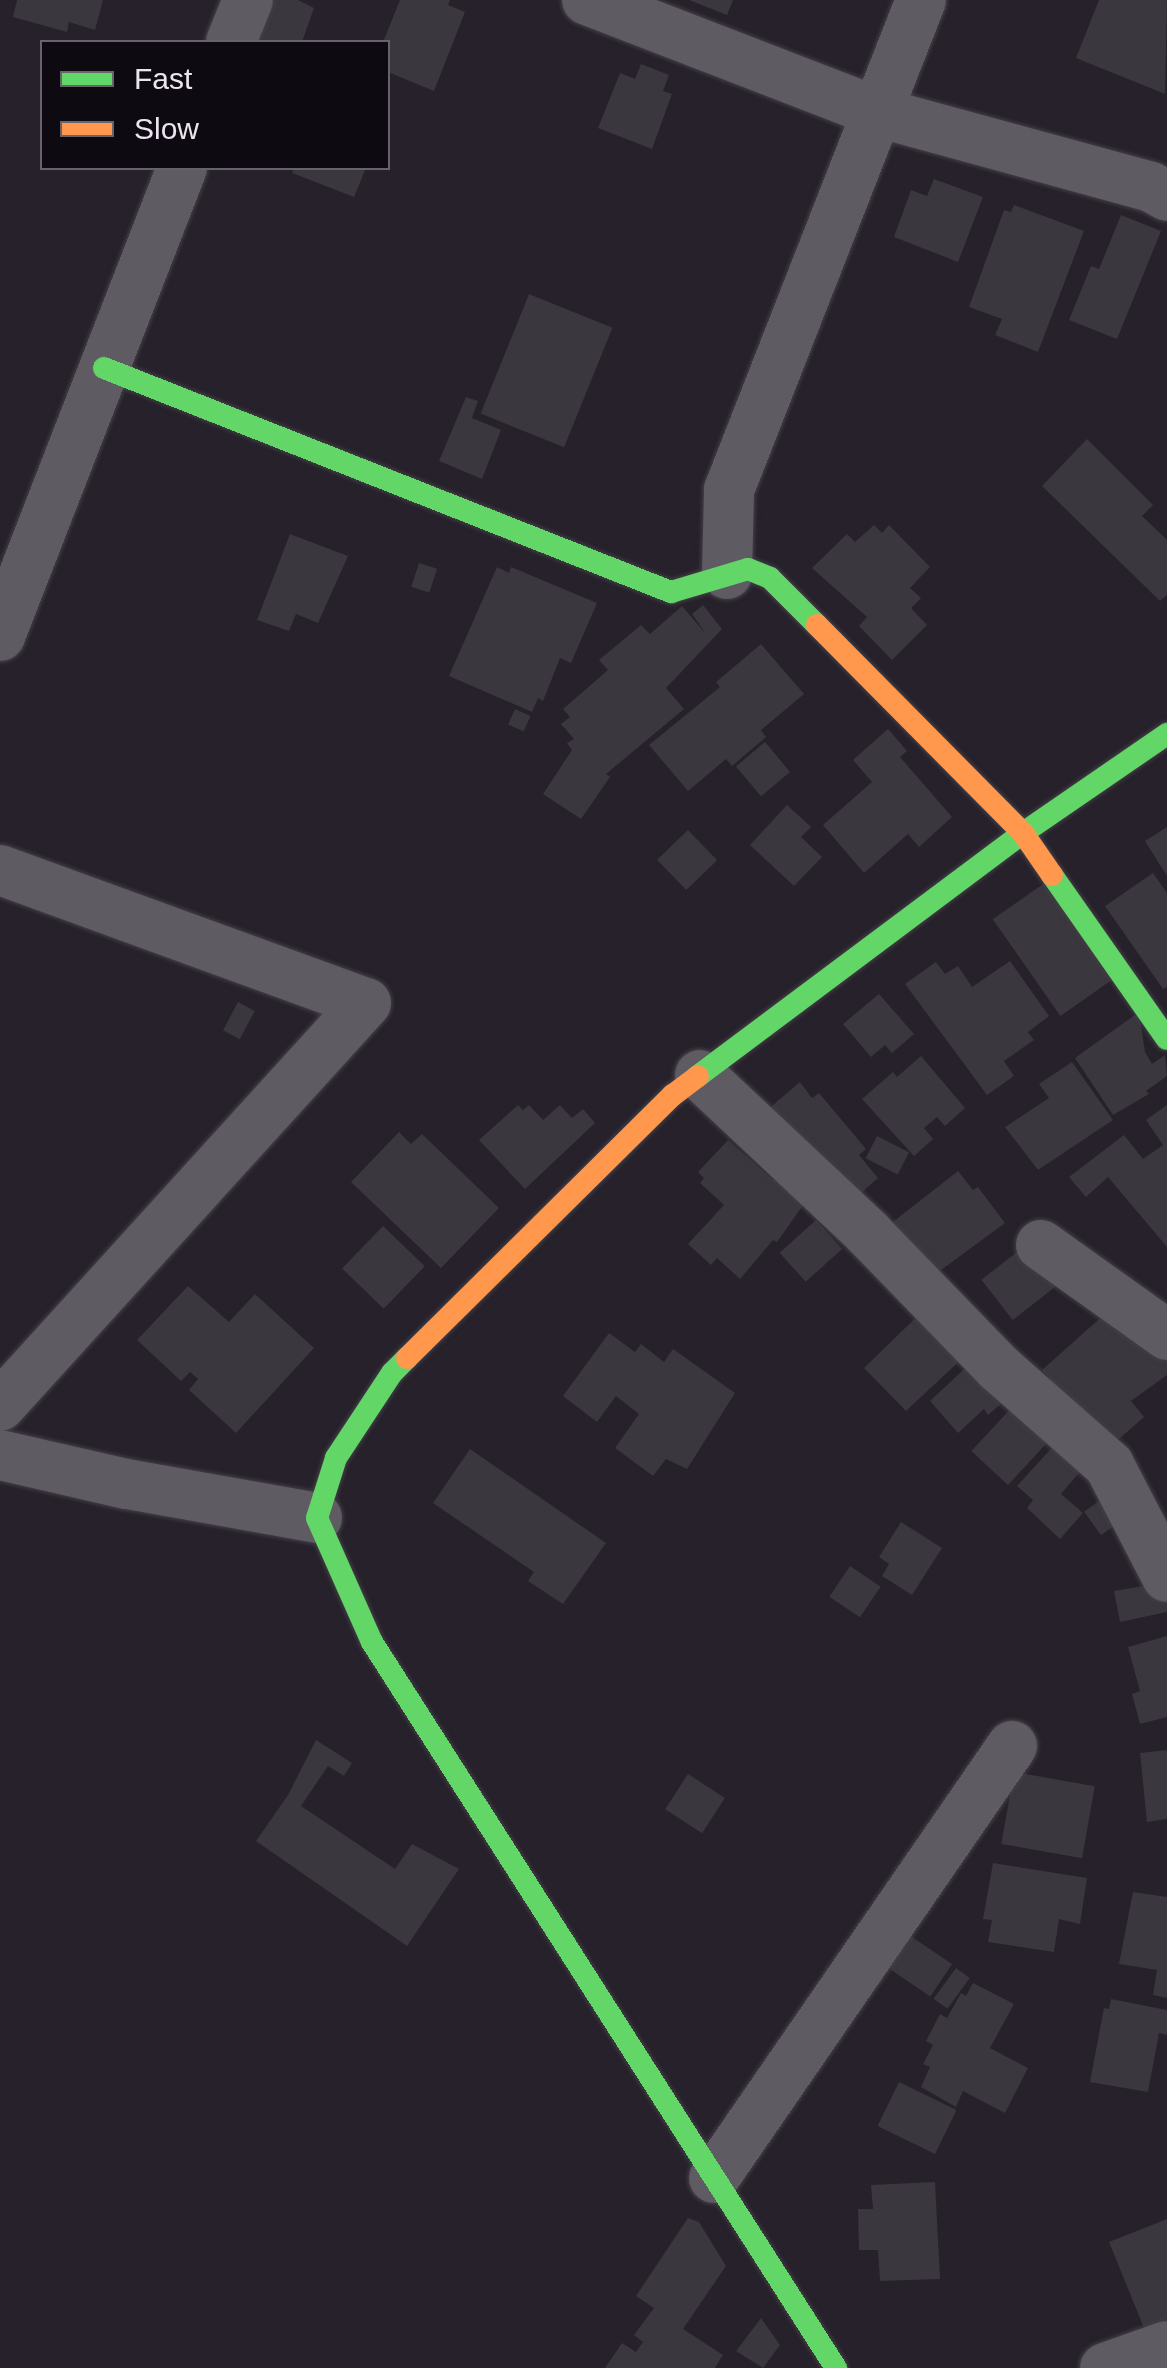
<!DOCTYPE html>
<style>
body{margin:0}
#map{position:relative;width:1167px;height:2368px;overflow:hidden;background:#26212a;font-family:Arial,sans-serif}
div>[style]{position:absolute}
.building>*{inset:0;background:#3b373e;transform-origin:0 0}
.roads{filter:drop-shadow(0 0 2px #433f47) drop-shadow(0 0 2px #433f47)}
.street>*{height:50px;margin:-25px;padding:0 25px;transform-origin:25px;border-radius:25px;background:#5e5b62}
.fast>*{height:22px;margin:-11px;padding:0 11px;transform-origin:11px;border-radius:11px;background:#63d668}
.slow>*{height:22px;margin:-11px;padding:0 11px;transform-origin:11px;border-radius:11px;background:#ff974d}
span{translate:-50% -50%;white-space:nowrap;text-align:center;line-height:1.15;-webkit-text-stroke:8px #0e0a11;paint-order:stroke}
.legend{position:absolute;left:40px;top:40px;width:350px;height:130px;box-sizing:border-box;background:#0e0a11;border:2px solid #67626b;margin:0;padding:12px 18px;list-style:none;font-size:30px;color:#ece5f1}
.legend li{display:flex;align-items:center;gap:20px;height:50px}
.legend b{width:50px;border:2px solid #67626b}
</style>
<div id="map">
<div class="building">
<div style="clip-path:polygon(17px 0,103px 0,95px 30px,69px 22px,67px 32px,13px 17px)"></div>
<div style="clip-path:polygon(268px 0,298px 0,314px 8px,302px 42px,253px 42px)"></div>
<div style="clip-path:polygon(400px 0,450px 0,448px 5px,465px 12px,434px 91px,388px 72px,388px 42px,383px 42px)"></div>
<div style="clip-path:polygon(689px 0,733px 0,727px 15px)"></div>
<div style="clip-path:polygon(1099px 0,1167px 0,1165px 94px,1076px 58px)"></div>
<div style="clip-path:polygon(641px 64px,669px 75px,663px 91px,672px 94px,652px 149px,598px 128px,620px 73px,635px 79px)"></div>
<div style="clip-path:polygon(294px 168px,366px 168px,354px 197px,292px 173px)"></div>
<div style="clip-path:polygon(934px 179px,983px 197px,958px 262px,894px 237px,911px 190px,927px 196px)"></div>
<div style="clip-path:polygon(1014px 205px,1084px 231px,1038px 352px,995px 335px,1002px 319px,969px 307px,1004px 210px,1011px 212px)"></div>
<div style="clip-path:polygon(1121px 215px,1161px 231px,1117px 339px,1069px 320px,1091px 266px,1099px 269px)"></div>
<div style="left:529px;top:294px;width:90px;height:129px;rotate:22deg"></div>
<div style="clip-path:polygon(466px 397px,478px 401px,472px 418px,501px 430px,482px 479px,439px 461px)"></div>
<div style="clip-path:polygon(1087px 439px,1153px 505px,1142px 516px,1167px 540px,1167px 595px,1160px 601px,1042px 486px)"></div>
<div style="clip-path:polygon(874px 525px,882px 533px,889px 525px,930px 567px,910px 588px,921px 598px,911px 608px,927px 625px,892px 660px,859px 626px,867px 617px,812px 568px,847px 534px,855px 542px)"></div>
<div style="clip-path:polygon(290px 534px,348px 556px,318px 623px,296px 614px,289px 631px,257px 620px)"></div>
<div style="left:419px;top:563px;width:19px;height:25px;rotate:18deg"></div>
<div style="clip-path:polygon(497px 567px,509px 573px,511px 567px,597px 603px,571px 663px,560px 658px,543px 701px,538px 698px,532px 712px,449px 676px)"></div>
<div style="clip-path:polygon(703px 605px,722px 629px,666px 688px,684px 709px,606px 774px,610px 777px,581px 819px,543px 794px,572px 750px,567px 743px,574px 739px,561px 724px,570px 717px,563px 709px,608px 670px,599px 660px,641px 625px,650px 634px,682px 606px,706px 634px,692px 614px)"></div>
<div style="clip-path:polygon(761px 644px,804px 694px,761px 730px,766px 737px,732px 766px,726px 759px,688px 791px,649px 745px,720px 687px,716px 682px)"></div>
<div style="left:515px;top:709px;width:17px;height:17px;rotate:24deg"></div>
<div style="clip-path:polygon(888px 729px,907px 751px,900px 757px,952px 817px,919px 847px,908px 834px,864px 873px,823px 825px,872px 782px,853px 760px)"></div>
<div style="left:765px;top:742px;width:39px;height:38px;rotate:50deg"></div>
<div style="clip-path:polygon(787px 805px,811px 827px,801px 837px,822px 857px,794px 886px,750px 845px)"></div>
<div style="clip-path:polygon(1167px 827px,1167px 876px,1145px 841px)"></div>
<div style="left:688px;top:830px;width:42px;height:43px;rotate:46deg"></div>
<div style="clip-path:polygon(1153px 873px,1167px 893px,1167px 987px,1163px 989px,1105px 906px)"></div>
<div style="left:1046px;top:882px;width:118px;height:65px;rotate:55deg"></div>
<div style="clip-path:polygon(1010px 961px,1049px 1016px,1028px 1032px,1034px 1040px,1004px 1061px,1014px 1076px,987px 1095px,905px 984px,936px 962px,945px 974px,958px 966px,972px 987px)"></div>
<div style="clip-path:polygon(879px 994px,914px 1034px,892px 1053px,885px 1045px,871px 1057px,843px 1024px)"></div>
<div style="left:238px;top:1002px;width:19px;height:32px;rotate:28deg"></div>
<div style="clip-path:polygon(1139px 1012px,1145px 1052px,1152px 1064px,1165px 1055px,1167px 1076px,1146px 1091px,1149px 1094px,1113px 1115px,1075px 1058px)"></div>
<div style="clip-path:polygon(921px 1056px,965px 1108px,945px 1126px,937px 1117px,924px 1128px,933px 1139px,914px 1156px,862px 1099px,893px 1072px,897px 1077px)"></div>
<div style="clip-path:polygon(1072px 1062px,1113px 1120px,1038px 1170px,1005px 1127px,1049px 1098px,1039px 1084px)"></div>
<div style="clip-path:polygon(800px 1082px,812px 1098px,819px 1093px,866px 1149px,859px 1155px,878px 1178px,852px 1201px,766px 1111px)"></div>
<div style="clip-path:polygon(518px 1105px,523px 1110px,529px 1105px,543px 1120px,560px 1105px,572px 1118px,583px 1109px,595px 1123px,525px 1189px,479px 1140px)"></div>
<div style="clip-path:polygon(1167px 1105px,1167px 1247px,1108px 1177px,1086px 1197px,1069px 1177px,1124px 1135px,1143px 1159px,1163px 1145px,1146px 1120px)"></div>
<div style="clip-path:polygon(399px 1132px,411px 1144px,422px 1134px,499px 1208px,441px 1268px,351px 1182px)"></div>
<div style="left:877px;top:1136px;width:36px;height:25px;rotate:27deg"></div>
<div style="clip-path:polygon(728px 1140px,773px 1180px,780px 1171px,811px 1194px,777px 1242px,773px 1240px,740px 1279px,717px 1258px,711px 1265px,688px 1244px,724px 1205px,700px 1183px,704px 1178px,698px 1172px)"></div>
<div style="clip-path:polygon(958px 1171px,973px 1190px,978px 1187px,1005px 1223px,922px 1284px,880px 1232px)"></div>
<div style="left:816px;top:1220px;width:39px;height:49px;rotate:48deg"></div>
<div style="left:383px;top:1226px;width:58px;height:59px;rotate:44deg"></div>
<div style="left:1031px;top:1241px;width:51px;height:63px;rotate:52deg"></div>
<div style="clip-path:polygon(188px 1286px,229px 1322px,255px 1294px,314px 1348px,236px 1433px,189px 1390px,198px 1379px,190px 1372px,181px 1381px,137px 1340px)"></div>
<div style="clip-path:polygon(936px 1298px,965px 1356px,906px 1411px,864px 1368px)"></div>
<div style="clip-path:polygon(1106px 1313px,1167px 1350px,1167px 1375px,1131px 1401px,1144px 1417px,1111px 1446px,1042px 1370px)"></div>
<div style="clip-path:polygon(609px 1333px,635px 1352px,641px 1344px,664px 1362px,673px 1349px,735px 1393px,687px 1469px,666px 1459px,653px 1476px,615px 1448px,639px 1414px,616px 1396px,597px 1422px,563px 1396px)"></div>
<div style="clip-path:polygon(976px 1358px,1008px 1398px,988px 1415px,984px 1409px,958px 1433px,930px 1401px)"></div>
<div style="left:1030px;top:1388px;width:50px;height:86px;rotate:43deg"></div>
<div style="clip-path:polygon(1068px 1430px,1095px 1454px,1061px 1494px,1083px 1513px,1060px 1539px,1027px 1508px,1033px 1500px,1017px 1486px)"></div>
<div style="clip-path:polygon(470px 1449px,606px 1543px,563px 1604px,528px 1581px,534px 1572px,433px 1503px)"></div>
<div style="left:1114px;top:1490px;width:29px;height:37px;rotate:54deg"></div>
<div style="clip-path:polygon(901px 1522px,942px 1548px,912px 1595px,882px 1576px,889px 1564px,879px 1557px)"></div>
<div style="left:850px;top:1566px;width:37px;height:37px;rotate:34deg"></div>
<div style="clip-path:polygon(1167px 1582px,1167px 1612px,1120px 1622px,1114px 1591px)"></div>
<div style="clip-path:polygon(1167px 1636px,1167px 1717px,1140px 1724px,1132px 1694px,1140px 1691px,1128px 1647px)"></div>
<div style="clip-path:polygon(316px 1740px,352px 1763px,344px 1776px,328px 1766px,301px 1806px,395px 1869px,412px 1844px,459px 1869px,407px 1946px,256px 1841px,288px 1795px)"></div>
<div style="clip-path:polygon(1167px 1750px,1167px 1819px,1147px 1822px,1140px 1753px)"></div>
<div style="left:1014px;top:1772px;width:82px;height:73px;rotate:10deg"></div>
<div style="left:688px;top:1774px;width:44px;height:42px;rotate:33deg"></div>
<div style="clip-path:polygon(993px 1863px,1087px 1878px,1080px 1924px,1059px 1919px,1054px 1952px,988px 1942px,992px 1920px,983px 1919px)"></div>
<div style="clip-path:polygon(1133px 1892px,1167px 1897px,1167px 1998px,1153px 1995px,1157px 1970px,1119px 1964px)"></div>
<div style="left:909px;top:1935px;width:52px;height:39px;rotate:34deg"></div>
<div style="left:956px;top:1968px;width:17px;height:38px;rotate:36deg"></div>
<div style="clip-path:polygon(973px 1983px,1014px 2004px,990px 2048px,1028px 2068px,1005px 2113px,963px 2091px,956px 2107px,921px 2087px,930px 2067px,923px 2064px,933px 2045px,926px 2041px,940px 2014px,947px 2018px,961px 1993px,966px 1996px)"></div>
<div style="clip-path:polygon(1111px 1999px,1167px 2010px,1167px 2035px,1159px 2033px,1148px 2092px,1090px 2082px,1104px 2008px,1109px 2009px)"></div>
<div style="left:899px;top:2082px;width:64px;height:49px;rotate:26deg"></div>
<div style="clip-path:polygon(935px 2182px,940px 2279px,880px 2281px,878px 2250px,859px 2250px,858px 2209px,873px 2209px,871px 2185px)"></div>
<div style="clip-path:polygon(688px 2218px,699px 2222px,726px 2266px,683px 2329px,723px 2355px,715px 2368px,605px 2368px,622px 2343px,636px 2352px,643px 2342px,634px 2335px,654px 2308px,636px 2296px)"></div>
<div style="clip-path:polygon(1167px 2219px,1167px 2319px,1144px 2328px,1109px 2242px)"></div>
<div style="clip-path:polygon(761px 2318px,780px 2345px,763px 2368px,736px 2351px)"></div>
</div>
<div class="roads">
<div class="street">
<div style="left:587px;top:0;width:311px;rotate:21.1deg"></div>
<div style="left:877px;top:112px;width:284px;rotate:15.3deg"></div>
<div style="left:1151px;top:187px;width:18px;rotate:29deg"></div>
<div style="left:231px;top:42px;width:45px;rotate:-68deg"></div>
<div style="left:727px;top:574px;width:84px;rotate:-88.6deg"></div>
<div style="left:729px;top:490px;width:526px;rotate:-68.6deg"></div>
<div style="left:0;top:636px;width:502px;rotate:-68.75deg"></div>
<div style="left:0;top:870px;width:389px;rotate:20deg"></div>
<div style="left:366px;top:1003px;width:544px;rotate:132.25deg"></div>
<div style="left:700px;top:1075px;width:231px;rotate:43.2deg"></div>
<div style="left:868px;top:1233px;width:188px;rotate:45.9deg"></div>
<div style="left:999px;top:1368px;width:147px;rotate:41.4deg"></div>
<div style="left:1109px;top:1465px;width:126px;rotate:62.6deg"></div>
<div style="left:1041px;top:1245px;width:155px;rotate:35.5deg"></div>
<div style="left:0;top:1455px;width:130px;rotate:12.9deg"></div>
<div style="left:127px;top:1484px;width:193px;rotate:10.1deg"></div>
<div style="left:714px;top:2178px;width:525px;rotate:-55.4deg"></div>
<div style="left:1105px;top:2368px;width:66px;rotate:-19.5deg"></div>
</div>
<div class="fast">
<div style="left:104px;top:368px;width:610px;rotate:21.56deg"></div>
<div style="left:671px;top:592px;width:80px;rotate:-16.6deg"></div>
<div style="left:748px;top:569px;width:24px;rotate:22deg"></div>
<div style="left:770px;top:578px;width:66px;rotate:45deg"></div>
<div style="left:1052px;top:875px;width:200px;rotate:55deg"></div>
<div style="left:698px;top:1076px;width:406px;rotate:-36.8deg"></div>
<div style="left:1023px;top:833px;width:175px;rotate:-34.5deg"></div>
<div style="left:407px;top:1358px;width:21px;rotate:135deg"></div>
<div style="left:392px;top:1373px;width:102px;rotate:123.4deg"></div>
<div style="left:336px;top:1458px;width:63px;rotate:107.6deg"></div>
<div style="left:317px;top:1518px;width:136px;rotate:66.1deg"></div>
<div style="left:372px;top:1642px;width:862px;rotate:57.42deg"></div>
</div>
<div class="slow">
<div style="left:817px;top:625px;width:293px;rotate:45.3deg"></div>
<div style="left:1023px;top:833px;width:51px;rotate:55.4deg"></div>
<div style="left:407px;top:1358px;width:374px;rotate:-44.7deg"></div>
<div style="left:673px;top:1095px;width:31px;rotate:-37deg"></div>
</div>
</div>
<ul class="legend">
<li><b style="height:12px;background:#63d668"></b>Fast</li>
<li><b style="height:12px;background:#ff974d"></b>Slow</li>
</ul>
</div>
